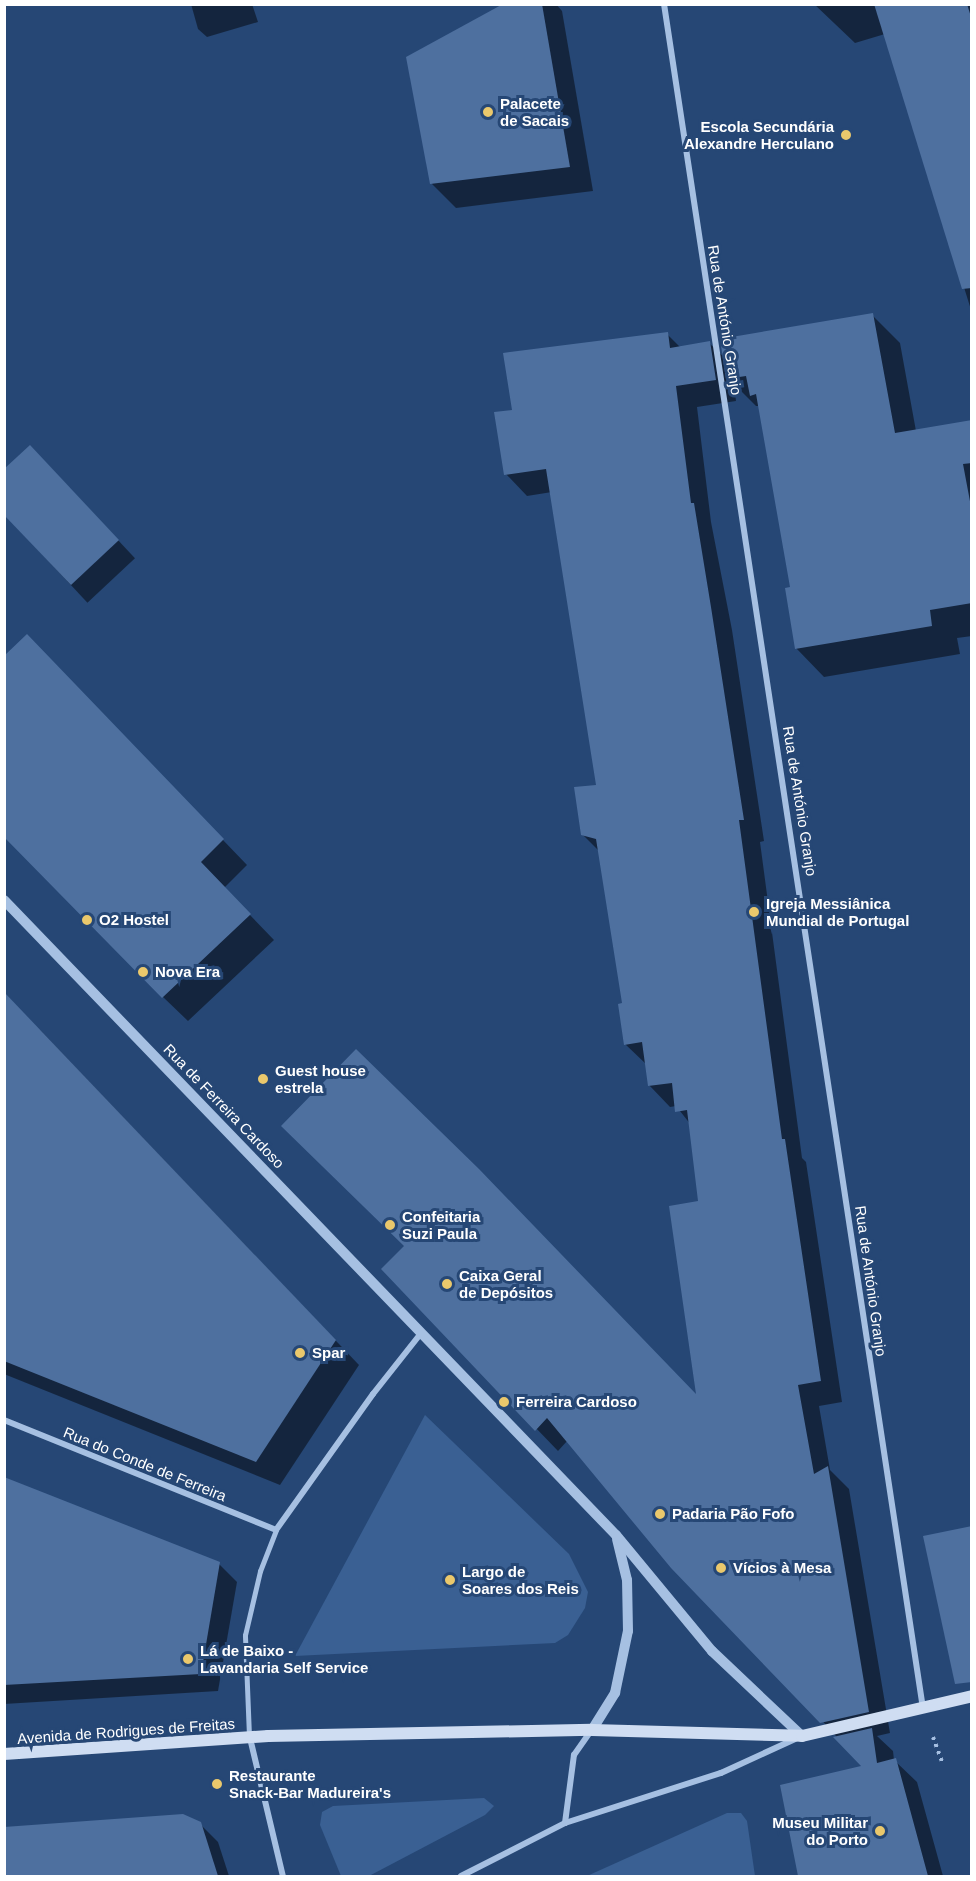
<!DOCTYPE html>
<meta charset="utf-8">
<style>
body{margin:0}
#map{position:relative;width:976px;height:1881px;overflow:hidden;background:#264775;font-family:Arial,sans-serif}
div>[style]{position:absolute}
.green>*{inset:0;background:#3a6093}
.shadow>*{inset:0;background:#0007;transform-origin:0 0}
.building>*{inset:0;background:#4e709f}
.path>*{height:4px;margin-top:-2px;transform-origin:0;background:repeating-linear-gradient(90deg,#a6c0e2 0 3px,transparent 0 7.5px)}
.pedestrian>*{height:5px;margin:-2.5px;padding:0 2.5px;transform-origin:2.5px;border-radius:2.5px;background:#a6c0e2}
.minor>*{height:6px;margin:-3px;padding:0 3px;transform-origin:3px;border-radius:3px;background:#a6c0e2}
.tertiary>*{height:10px;margin:-5px;padding:0 5px;transform-origin:5px;border-radius:5px;background:#a6c0e2}
.secondary>*{height:12px;margin:-6px;padding:0 6px;transform-origin:6px;border-radius:6px;background:#cfddf2}
.dots>*{width:16px;height:16px;translate:-50% -50%;box-sizing:border-box;border:3px solid #264775;border-radius:50%}
span{translate:-50% -50%;white-space:nowrap;text-align:center;line-height:1.15;-webkit-text-stroke:6px #264775;paint-order:stroke}
.poi-label{font-size:15px;color:#fff;font-weight:700}
.left{translate:0 -50%;text-align:left}
.right{translate:-100% -50%;text-align:right}
.street-label{font-size:15px;color:#fff}
.frame{position:absolute;inset:0;border:6px solid #fff;pointer-events:none}
</style>
<div id="map">
<div class="green">
<div style="clip-path:polygon(425px 1415px,569px 1554px,588px 1592px,585px 1608px,568px 1635px,555px 1643px,295px 1656px)"></div>
<div style="clip-path:polygon(484px 1798px,494px 1806px,485px 1815px,369px 1876px,341px 1876px,320px 1825px,322px 1812px,333px 1806px)"></div>
<div style="clip-path:polygon(727px 1813px,741px 1813px,747px 1821px,755px 1876px,587px 1876px)"></div>
</div>
<div class="shadow">
<div style="clip-path:polygon(191px 4px,252px 4px,258px 22px,207px 37px,198px 29px)"></div>
<div style="clip-path:polygon(506px 4px,556px 4px,562px 11px,593px 191px,456px 208px,432px 184px)"></div>
<div style="clip-path:polygon(814px 4px,972px 4px,972px 313px,885px 34px,855px 43px)"></div>
<div style="clip-path:polygon(872px 315px,900px 343px,916px 431px,972px 421px,972px 636px,957px 638px,960px 654px,824px 677px,796px 648px,792px 588px,760px 406px,756px 406px,734px 384px,736px 401px,697px 407px,711px 522px,732px 630px,764px 841px,760px 842px,802px 1158px,806px 1162px,842px 1402px,819px 1406px,830px 1470px,849px 1489px,890px 1733px,877px 1736px,893px 1751px,894px 1760px,917px 1782px,943px 1876px,799px 1876px,781px 1786px,864px 1767px,568px 1440px,558px 1451px,383px 1269px,698px 1398px,700px 1203px,691px 1125px,676px 1106px,670px 1107px,649px 1085px,647px 1065px,625px 1044px,624px 1005px,600px 852px,582px 834px,597px 786px,552px 492px,527px 496px,506px 474px,514px 411px,667px 334px,681px 348px,709px 343px,725px 358px)"></div>
<div style="left:47px;top:464px;width:129px;height:65px;rotate:47deg"></div>
<div style="clip-path:polygon(27px 636px,247px 865px,224px 888px,274px 940px,188px 1021px,163px 997px)"></div>
<div style="clip-path:polygon(4px 1010px,40px 1030px,359px 1365px,280px 1485px,4px 1374px)"></div>
<div style="clip-path:polygon(4px 1480px,219px 1564px,237px 1582px,218px 1691px,4px 1704px)"></div>
<div style="clip-path:polygon(200px 1824px,218px 1842px,229px 1876px,4px 1876px,4px 1828px)"></div>
</div>
<div class="building">
<div style="clip-path:polygon(503px 4px,542px 4px,570px 167px,430px 184px,406px 57px)"></div>
<div style="clip-path:polygon(874px 4px,967px 4px,972px 20px,972px 288px,962px 289px)"></div>
<div style="clip-path:polygon(873px 313px,895px 433px,972px 420px,972px 463px,963px 464px,972px 512px,972px 603px,930px 610px,932px 626px,795px 649px,785px 588px,790px 587px,756px 394px,750px 396px,746px 376px,726px 379px,720px 339px)"></div>
<div style="clip-path:polygon(668px 332px,670px 348px,710px 341px,716px 380px,676px 386px,691px 503px,694px 503px,711px 607px,744px 820px,739px 820px,782px 1139px,785px 1139px,821px 1381px,798px 1385px,814px 1474px,828px 1466px,869px 1712px,820px 1723px,671px 1568px,547px 1418px,535px 1431px,381px 1269px,404px 1246px,281px 1126px,356px 1049px,479px 1169px,696px 1394px,669px 1206px,698px 1201px,687px 1110px,675px 1112px,672px 1083px,648px 1086px,642px 1042px,624px 1045px,618px 1004px,622px 1003px,596px 839px,581px 835px,574px 787px,596px 785px,546px 469px,504px 475px,494px 412px,512px 410px,503px 353px)"></div>
<div style="clip-path:polygon(30px 445px,119px 540px,71px 585px,4px 515px,4px 469px)"></div>
<div style="clip-path:polygon(27px 634px,224px 839px,201px 862px,251px 914px,162px 998px,4px 837px,4px 656px)"></div>
<div style="clip-path:polygon(4px 992px,336px 1340px,256px 1462px,4px 1361px)"></div>
<div style="clip-path:polygon(4px 1477px,220px 1562px,201px 1674px,4px 1685px)"></div>
<div style="clip-path:polygon(972px 1526px,972px 1682px,955px 1684px,923px 1536px)"></div>
<div style="clip-path:polygon(872px 1728px,877px 1763px,896px 1758px,928px 1876px,798px 1876px,780px 1785px,861px 1766px,833px 1737px)"></div>
<div style="clip-path:polygon(183px 1814px,201px 1822px,218px 1876px,4px 1876px,4px 1827px)"></div>
</div>
<div class="path">
<div style="left:933px;top:1737px;width:27px;rotate:70deg"></div>
</div>
<div class="pedestrian">
<div style="left:249px;top:1736px;width:101px;rotate:-92.3deg"></div>
<div style="left:245px;top:1635px;width:66px;rotate:-76.8deg"></div>
<div style="left:260px;top:1571px;width:44px;rotate:-68.7deg"></div>
</div>
<div class="minor">
<div style="left:664px;top:4px;width:1724px;rotate:81.36deg"></div>
<div style="left:4px;top:1420px;width:293px;rotate:22deg"></div>
<div style="left:276px;top:1530px;width:167px;rotate:-54.5deg"></div>
<div style="left:373px;top:1394px;width:79px;rotate:-51.7deg"></div>
<div style="left:250px;top:1738px;width:142px;rotate:76.6deg"></div>
<div style="left:565px;top:1823px;width:69px;rotate:-82.5deg"></div>
<div style="left:574px;top:1755px;width:29px;rotate:-55deg"></div>
<div style="left:461px;top:1876px;width:117px;rotate:-27deg"></div>
<div style="left:565px;top:1823px;width:164px;rotate:-17.8deg"></div>
<div style="left:721px;top:1773px;width:81px;rotate:-24.7deg"></div>
</div>
<div class="tertiary">
<div style="left:4px;top:900px;width:882px;rotate:46.06deg"></div>
<div style="left:616px;top:1535px;width:151px;rotate:50.4deg"></div>
<div style="left:712px;top:1651px;width:124px;rotate:43.4deg"></div>
<div style="left:592px;top:1730px;width:44px;rotate:-58.1deg"></div>
<div style="left:615px;top:1693px;width:63px;rotate:-78.2deg"></div>
<div style="left:628px;top:1631px;width:51px;rotate:-91.1deg"></div>
<div style="left:627px;top:1580px;width:42px;rotate:-103.7deg"></div>
</div>
<div class="secondary">
<div style="left:4px;top:1754px;width:265px;rotate:-3.9deg"></div>
<div style="left:268px;top:1736px;width:324px;rotate:-1.1deg"></div>
<div style="left:592px;top:1730px;width:210px;rotate:1.6deg"></div>
<div style="left:802px;top:1736px;width:175px;rotate:-13.2deg"></div>
</div>
<div class="dots">
<div style="left:488px;top:112px;background:#eac86c"></div>
<div style="left:846px;top:135px;background:#eac86c"></div>
<div style="left:754px;top:912px;background:#eac86c"></div>
<div style="left:87px;top:920px;background:#eac86c"></div>
<div style="left:143px;top:972px;background:#eac86c"></div>
<div style="left:263px;top:1079px;background:#eac86c"></div>
<div style="left:390px;top:1225px;background:#eac86c"></div>
<div style="left:447px;top:1284px;background:#eac86c"></div>
<div style="left:300px;top:1353px;background:#eac86c"></div>
<div style="left:504px;top:1402px;background:#eac86c"></div>
<div style="left:660px;top:1514px;background:#eac86c"></div>
<div style="left:721px;top:1568px;background:#eac86c"></div>
<div style="left:450px;top:1580px;background:#eac86c"></div>
<div style="left:188px;top:1659px;background:#eac86c"></div>
<div style="left:217px;top:1784px;background:#eac86c"></div>
<div style="left:880px;top:1831px;background:#eac86c"></div>
</div>
<div class="poi-label">
<span class="left" style="left:500px;top:112px">Palacete<br>de Sacais</span>
<span class="right" style="left:834px;top:135px">Escola Secundária<br>Alexandre Herculano</span>
<span class="left" style="left:766px;top:912px">Igreja Messiânica<br>Mundial de Portugal</span>
<span class="left" style="left:99px;top:920px">O2 Hostel</span>
<span class="left" style="left:155px;top:972px">Nova Era</span>
<span class="left" style="left:275px;top:1079px">Guest house<br>estrela</span>
<span class="left" style="left:402px;top:1225px">Confeitaria<br>Suzi Paula</span>
<span class="left" style="left:459px;top:1284px">Caixa Geral<br>de Depósitos</span>
<span class="left" style="left:312px;top:1353px">Spar</span>
<span class="left" style="left:516px;top:1402px">Ferreira Cardoso</span>
<span class="left" style="left:672px;top:1514px">Padaria Pão Fofo</span>
<span class="left" style="left:733px;top:1568px">Vícios à Mesa</span>
<span class="left" style="left:462px;top:1580px">Largo de<br>Soares dos Reis</span>
<span class="left" style="left:200px;top:1659px">Lá de Baixo -<br>Lavandaria Self Service</span>
<span class="left" style="left:229px;top:1784px">Restaurante<br>Snack-Bar Madureira's</span>
<span class="right" style="left:868px;top:1831px">Museu Militar<br>do Porto</span>
</div>
<div class="street-label">
<span style="left:725px;top:320px;rotate:81deg">Rua de António Granjo</span>
<span style="left:800px;top:801px;rotate:81deg">Rua de António Granjo</span>
<span style="left:224px;top:1106px;rotate:46deg">Rua de Ferreira Cardoso</span>
<span style="left:871px;top:1281px;rotate:82deg">Rua de António Granjo</span>
<span style="left:145px;top:1464px;rotate:22deg">Rua do Conde de Ferreira</span>
<span style="left:126px;top:1731px;rotate:-4deg">Avenida de Rodrigues de Freitas</span>
</div>
<div class="frame"></div>
</div>
